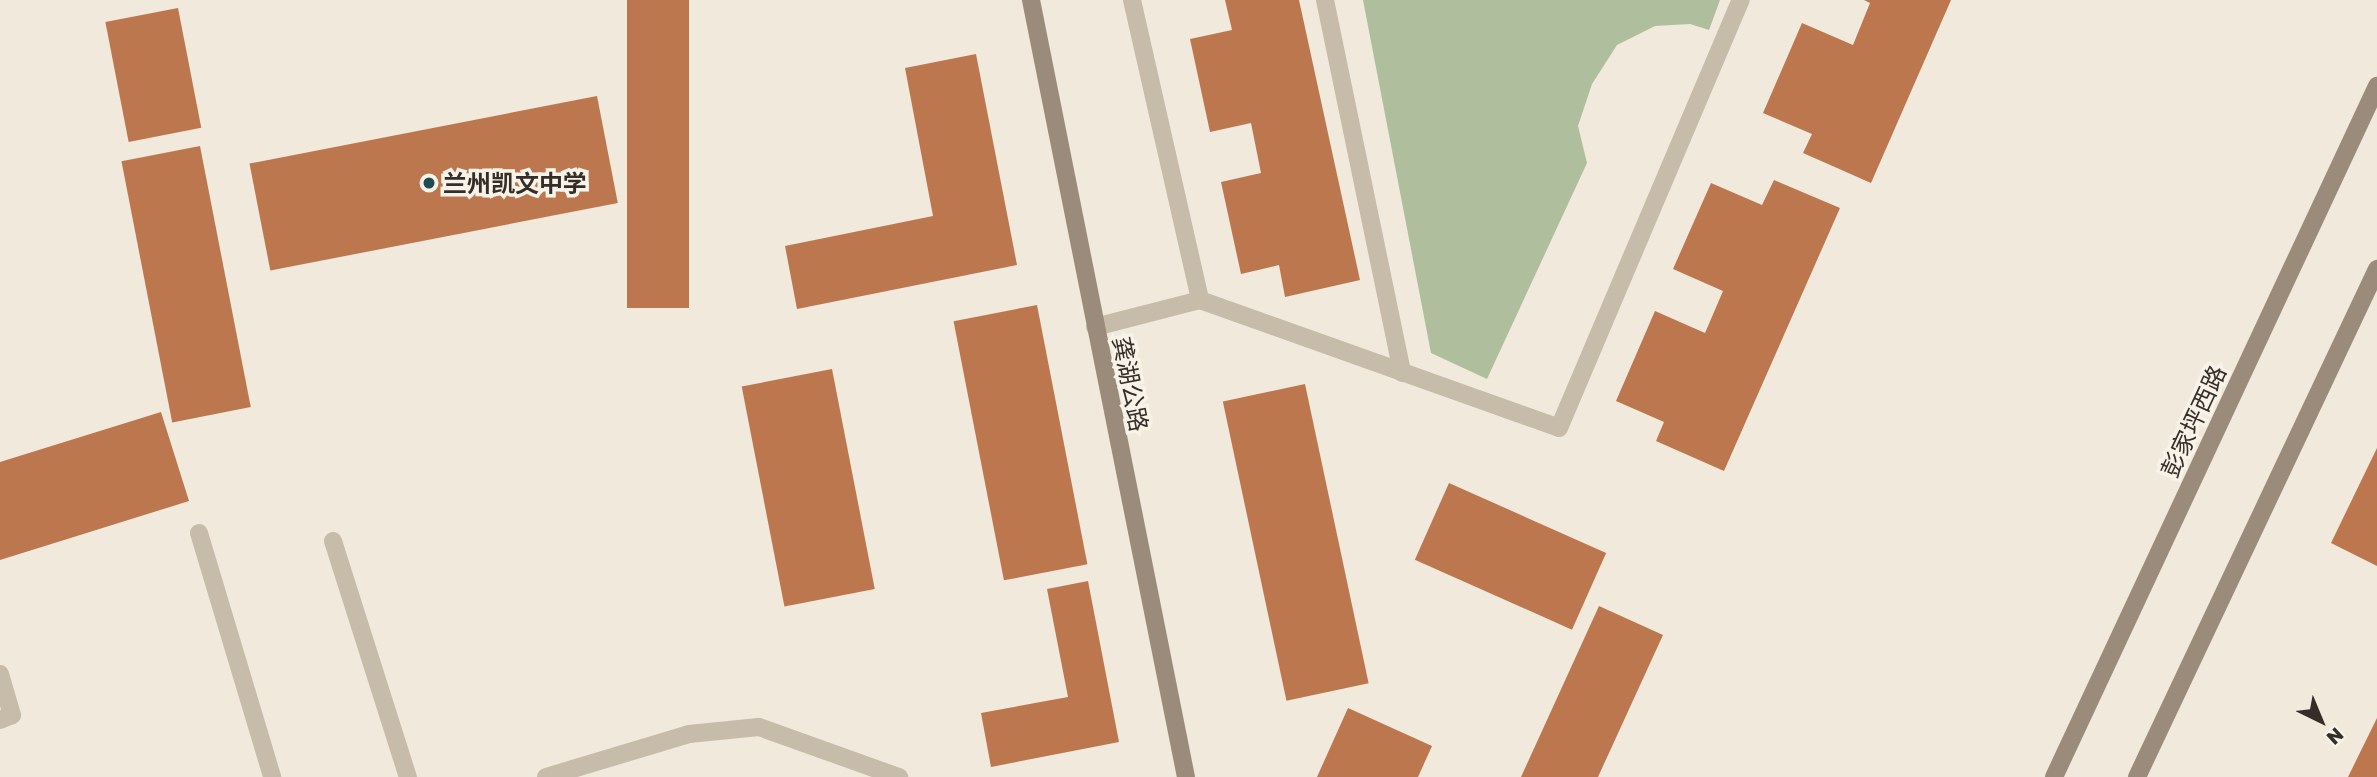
<!DOCTYPE html>
<meta charset="utf-8">
<style>
body{margin:0}
#map{position:relative;width:2377px;height:777px;overflow:hidden;background:#f0e9dc;font-family:"Golos Text","Noto Sans SC",sans-serif}
div>[style]{position:absolute}
.green>*{inset:0;background:#afbe9d}
.building>*{inset:0;background:#bd774e;transform-origin:0 0}
.lane>*{height:18px;margin:-9px;padding:0 9px;transform-origin:9px;border-radius:9px;background:#c7bba9}
.street>*{height:18px;margin:-9px;padding:0 9px;transform-origin:9px;border-radius:9px;background:#c7bba9}
.secondary>*{height:18px;margin:-9px;padding:0 9px;transform-origin:9px;border-radius:9px;background:#9b8b7b}
.dots>*{width:19px;height:19px;translate:-50% -50%;box-sizing:border-box;border:4px solid #f8f3e8;border-radius:50%}
span{translate:-50% -50%;white-space:nowrap;text-align:center;line-height:1.15;-webkit-text-stroke:7px #f8f3e8;paint-order:stroke}
.poi-label{font-size:24px;color:#352e28;font-weight:700}
.left{translate:0 -50%;text-align:left}
.street-label{font-size:24px;color:#352e28}
.north{position:absolute;left:2286px;top:686px;width:70px;height:70px;-webkit-text-stroke:5px #f8f3e8;paint-order:stroke;rotate:137deg;font-size:19px;font-weight:700;line-height:28px;text-align:center;color:#352e28}
.north::after{content:'';display:block;margin:auto;width:24px;height:32px;background:#352e28;clip-path:polygon(50% 0,100% 100%,50% 72%,0 100%)}
</style>
<div id="map">
<div class="green">
<div style="clip-path:polygon(1363px 0,1720px 0,1709px 30px,1690px 24px,1655px 26px,1617px 45px,1592px 84px,1578px 126px,1587px 163px,1487px 379px,1431px 353px)"></div>
</div>
<div class="building">
<div style="left:627px;top:0;width:62px;height:308px"></div>
<div style="clip-path:polygon(1225px 0,1299px 0,1360px 280px,1285px 297px,1279px 265px,1241px 274px,1221px 182px,1261px 173px,1251px 123px,1210px 132px,1190px 39px,1232px 30px)"></div>
<div style="clip-path:polygon(1864px 0,1951px 0,1871px 183px,1803px 153px,1812px 134px,1763px 113px,1802px 23px,1853px 45px,1870px 3px)"></div>
<div style="left:178px;top:8px;width:122px;height:74px;rotate:79deg"></div>
<div style="clip-path:polygon(976px 54px,1017px 265px,797px 309px,785px 246px,933px 216px,905px 68px)"></div>
<div style="left:597px;top:96px;width:109px;height:354px;rotate:79deg"></div>
<div style="left:200px;top:146px;width:266px;height:80px;rotate:79deg"></div>
<div style="clip-path:polygon(1774px 180px,1840px 208px,1724px 471px,1656px 441px,1664px 422px,1616px 401px,1655px 311px,1705px 333px,1723px 291px,1673px 269px,1711px 183px,1762px 205px)"></div>
<div style="left:1037px;top:305px;width:264px;height:85px;rotate:79deg"></div>
<div style="left:832px;top:369px;width:224px;height:92px;rotate:79deg"></div>
<div style="left:1305px;top:384px;width:306px;height:84px;rotate:78deg"></div>
<div style="clip-path:polygon(161px 412px,189px 501px,0 560px,0 462px)"></div>
<div style="clip-path:polygon(2377px 448px,2377px 566px,2331px 543px)"></div>
<div style="left:1449px;top:483px;width:172px;height:84px;rotate:24deg"></div>
<div style="clip-path:polygon(1088px 581px,1119px 742px,991px 767px,981px 713px,1068px 697px,1047px 589px)"></div>
<div style="clip-path:polygon(1599px 606px,1663px 635px,1598px 777px,1521px 777px)"></div>
<div style="clip-path:polygon(1348px 708px,1432px 746px,1418px 777px,1317px 777px)"></div>
<div style="clip-path:polygon(2377px 718px,2377px 777px,2348px 777px)"></div>
</div>
<div class="lane">
<div style="left:199px;top:533px;width:255px;rotate:73.3deg"></div>
<div style="left:333px;top:541px;width:248px;rotate:72.4deg"></div>
<div style="left:0;top:674px;width:43px;rotate:73.7deg"></div>
<div style="left:12px;top:715px;width:13px;rotate:157deg"></div>
</div>
<div class="street">
<div style="left:1132px;top:0;width:308px;rotate:77.2deg"></div>
<div style="left:1325px;top:0;width:381px;rotate:78.3deg"></div>
<div style="left:1095px;top:327px;width:108px;rotate:-14.4deg"></div>
<div style="left:1200px;top:300px;width:381px;rotate:19.6deg"></div>
<div style="left:1559px;top:428px;width:465px;rotate:-67deg"></div>
<div style="left:546px;top:777px;width:149px;rotate:-16.7deg"></div>
<div style="left:689px;top:734px;width:70px;rotate:-5.7deg"></div>
<div style="left:759px;top:727px;width:149px;rotate:19.7deg"></div>
</div>
<div class="secondary">
<div style="left:1031px;top:0;width:792px;rotate:78.72deg"></div>
<div style="left:2054px;top:777px;width:763px;rotate:-64.95deg"></div>
<div style="left:2137px;top:777px;width:562px;rotate:-64.71deg"></div>
</div>
<div class="dots">
<div style="left:429px;top:183px;background:#214a53"></div>
</div>
<div class="poi-label">
<span class="left" style="left:443px;top:183px">兰州凯文中学</span>
</div>
<div class="street-label">
<span style="left:1131px;top:384px;rotate:79deg">龚湖公路</span>
<span style="left:2193px;top:421px;rotate:-65deg">彭家坪西路</span>
</div>
<div class="north">N</div>
</div>
